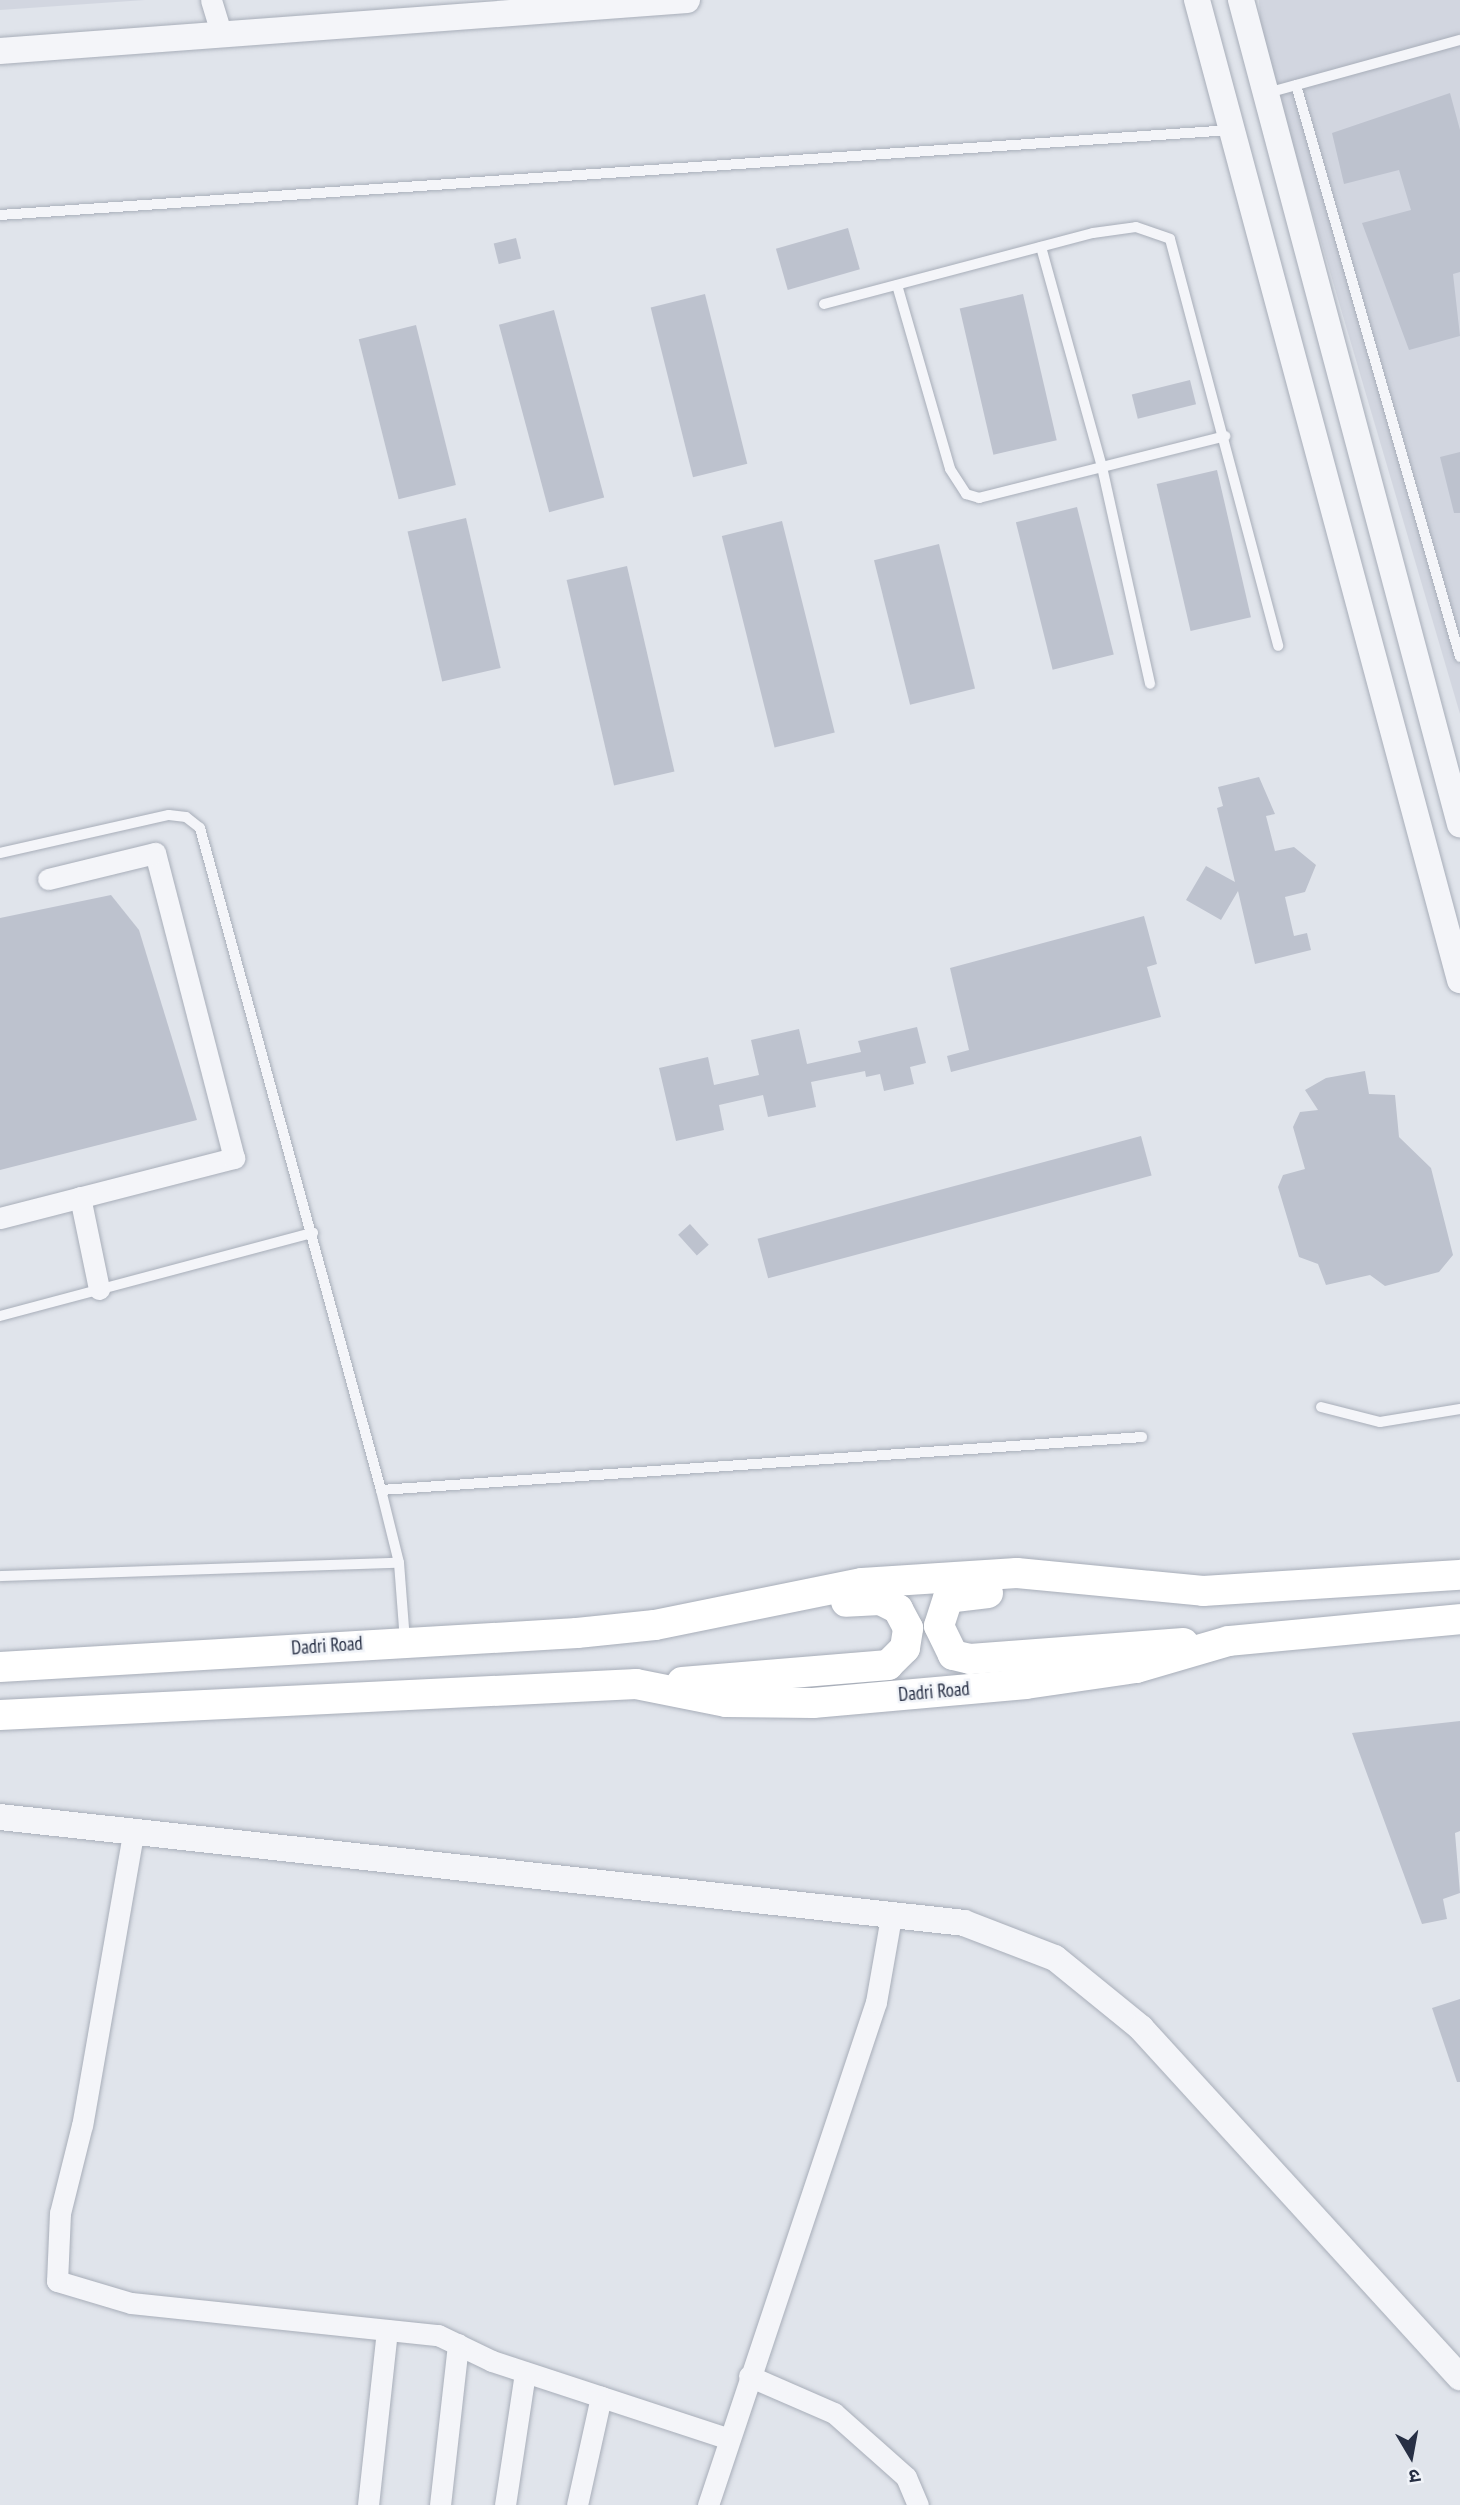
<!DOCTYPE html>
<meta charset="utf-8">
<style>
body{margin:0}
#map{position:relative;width:1460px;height:2505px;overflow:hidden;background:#e0e4eb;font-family:"PT Sans Narrow","Noto Sans Devanagari",sans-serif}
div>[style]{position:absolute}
.built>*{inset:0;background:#d2d6e0}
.building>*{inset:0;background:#bdc2ce;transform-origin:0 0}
.roads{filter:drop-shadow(0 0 2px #a8aeb9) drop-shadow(0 0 2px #a8aeb9)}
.service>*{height:10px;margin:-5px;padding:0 5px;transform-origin:5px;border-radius:5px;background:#f4f5f9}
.minor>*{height:21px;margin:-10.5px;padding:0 10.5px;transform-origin:10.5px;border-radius:10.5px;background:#f4f5f9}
.tertiary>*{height:26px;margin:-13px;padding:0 13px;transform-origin:13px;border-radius:13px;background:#f4f5f9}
.secondary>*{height:30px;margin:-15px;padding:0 15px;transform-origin:15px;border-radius:15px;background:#fff}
span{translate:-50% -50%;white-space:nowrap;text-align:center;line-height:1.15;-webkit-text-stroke:5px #f0f3f8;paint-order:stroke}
.street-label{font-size:19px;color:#272f44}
.north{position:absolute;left:1376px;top:2421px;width:70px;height:70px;-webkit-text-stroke:5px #f0f3f8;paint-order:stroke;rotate:170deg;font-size:19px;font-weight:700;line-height:28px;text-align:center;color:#272f44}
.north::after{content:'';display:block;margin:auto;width:24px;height:32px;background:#272f44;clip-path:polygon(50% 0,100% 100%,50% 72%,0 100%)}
</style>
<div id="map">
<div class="built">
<div style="clip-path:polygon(0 0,145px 0,0 10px)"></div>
<div style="clip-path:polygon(1259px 0,1460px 0,1460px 714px,1261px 37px)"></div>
</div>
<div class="building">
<div style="clip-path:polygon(1450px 93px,1460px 130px,1460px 272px,1453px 274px,1460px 336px,1409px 350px,1362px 223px,1411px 210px,1399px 170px,1344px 184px,1332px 133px)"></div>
<div style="left:848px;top:228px;width:43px;height:75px;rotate:74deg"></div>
<div style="left:516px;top:238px;width:21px;height:23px;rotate:76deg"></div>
<div style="left:705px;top:294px;width:175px;height:56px;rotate:76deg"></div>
<div style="left:1023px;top:294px;width:150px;height:65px;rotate:77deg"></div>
<div style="left:554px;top:310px;width:194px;height:57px;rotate:75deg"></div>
<div style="left:416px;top:325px;width:165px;height:59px;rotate:76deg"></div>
<div style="left:1190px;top:380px;width:25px;height:60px;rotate:76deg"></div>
<div style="clip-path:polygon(1460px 452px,1460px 513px,1454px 513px,1440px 457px)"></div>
<div style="left:1217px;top:470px;width:151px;height:62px;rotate:77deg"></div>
<div style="left:1077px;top:507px;width:152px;height:63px;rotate:76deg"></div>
<div style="left:466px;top:518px;width:154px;height:60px;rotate:77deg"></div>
<div style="left:782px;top:521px;width:218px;height:62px;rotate:76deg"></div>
<div style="left:939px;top:544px;width:149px;height:67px;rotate:76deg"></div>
<div style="left:627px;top:566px;width:211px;height:62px;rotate:77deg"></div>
<div style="clip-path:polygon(1259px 777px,1275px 814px,1266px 816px,1275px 851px,1294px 847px,1316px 865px,1305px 892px,1285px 897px,1294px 936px,1307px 933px,1311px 950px,1255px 964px,1238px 891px,1221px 920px,1186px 900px,1206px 866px,1235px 882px,1217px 808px,1223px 806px,1218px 787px)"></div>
<div style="clip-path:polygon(111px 895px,139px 930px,197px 1120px,0 1170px,0 918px)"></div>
<div style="clip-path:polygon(1144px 916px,1157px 964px,1147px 967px,1161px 1017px,951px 1072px,947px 1056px,969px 1050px,950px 968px)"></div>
<div style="clip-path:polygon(917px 1027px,926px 1063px,910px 1067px,914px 1084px,884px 1091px,880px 1074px,866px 1077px,865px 1071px,811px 1082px,816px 1107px,768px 1117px,763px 1095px,719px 1105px,724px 1130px,676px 1141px,659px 1068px,708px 1057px,714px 1085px,759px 1075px,751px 1040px,799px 1029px,807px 1064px,861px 1052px,858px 1041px)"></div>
<div style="clip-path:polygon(1365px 1071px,1369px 1094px,1395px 1095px,1399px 1137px,1431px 1168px,1453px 1255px,1439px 1272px,1385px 1286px,1370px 1275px,1326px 1285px,1318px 1264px,1299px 1257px,1278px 1187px,1283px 1175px,1305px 1169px,1293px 1127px,1300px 1112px,1318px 1110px,1305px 1090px,1326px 1078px)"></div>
<div style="left:1141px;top:1136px;width:41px;height:397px;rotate:75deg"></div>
<div style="left:690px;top:1224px;width:28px;height:16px;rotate:48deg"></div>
<div style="clip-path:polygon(1460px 1721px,1460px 1831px,1455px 1833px,1460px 1893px,1443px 1899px,1447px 1919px,1422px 1924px,1352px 1733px)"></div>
<div style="clip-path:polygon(1460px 1999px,1460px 2082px,1457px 2082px,1432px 2008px)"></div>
</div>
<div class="roads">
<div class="service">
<div style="left:1296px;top:85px;width:595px;rotate:74deg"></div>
<div style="left:1267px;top:93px;width:200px;rotate:-15.4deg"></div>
<div style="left:0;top:215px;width:1234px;rotate:-3.95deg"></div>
<div style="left:1041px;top:247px;width:228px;rotate:74.5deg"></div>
<div style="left:1102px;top:467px;width:222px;rotate:77.5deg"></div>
<div style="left:897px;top:285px;width:191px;rotate:73.9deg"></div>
<div style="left:950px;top:469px;width:30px;rotate:57deg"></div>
<div style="left:966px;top:494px;width:14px;rotate:17deg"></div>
<div style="left:979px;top:498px;width:254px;rotate:-14.1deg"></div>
<div style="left:824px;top:304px;width:278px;rotate:-14.8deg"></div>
<div style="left:1093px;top:233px;width:43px;rotate:-7.9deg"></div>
<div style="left:1136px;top:227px;width:36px;rotate:19deg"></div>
<div style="left:1170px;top:239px;width:421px;rotate:75.1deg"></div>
<div style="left:0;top:853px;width:173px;rotate:-12.7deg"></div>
<div style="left:169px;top:815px;width:17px;rotate:7deg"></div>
<div style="left:186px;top:817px;width:18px;rotate:38deg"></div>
<div style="left:200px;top:828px;width:686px;rotate:74.71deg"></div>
<div style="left:381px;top:1490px;width:75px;rotate:76.1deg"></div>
<div style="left:399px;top:1563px;width:78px;rotate:85.6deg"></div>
<div style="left:0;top:1316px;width:324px;rotate:-14.9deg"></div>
<div style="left:1321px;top:1407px;width:61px;rotate:14.3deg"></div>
<div style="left:1380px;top:1422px;width:81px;rotate:-9.2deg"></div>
<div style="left:381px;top:1490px;width:763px;rotate:-3.98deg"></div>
<div style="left:0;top:1576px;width:399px;rotate:-1.9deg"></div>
</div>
<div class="minor">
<div style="left:211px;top:0;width:37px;rotate:73deg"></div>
<div style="left:80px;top:1197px;width:94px;rotate:78.3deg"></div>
<div style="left:0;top:1218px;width:242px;rotate:-14.4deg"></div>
<div style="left:234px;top:1158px;width:315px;rotate:-104.5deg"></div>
<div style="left:155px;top:853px;width:110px;rotate:166.3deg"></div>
<div style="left:133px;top:1834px;width:295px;rotate:99.9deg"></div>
<div style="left:82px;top:2125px;width:91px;rotate:104deg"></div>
<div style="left:60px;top:2213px;width:68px;rotate:92.5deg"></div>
<div style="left:57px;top:2281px;width:77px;rotate:16.6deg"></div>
<div style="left:131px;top:2303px;width:309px;rotate:6deg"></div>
<div style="left:438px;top:2335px;width:60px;rotate:25.7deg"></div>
<div style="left:492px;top:2361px;width:250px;rotate:18.2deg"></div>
<div style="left:749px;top:2376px;width:93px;rotate:23.5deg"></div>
<div style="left:834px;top:2413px;width:96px;rotate:41.6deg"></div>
<div style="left:906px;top:2477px;width:30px;rotate:67deg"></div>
<div style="left:368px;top:2505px;width:176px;rotate:-83.8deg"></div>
<div style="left:440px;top:2505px;width:162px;rotate:-83.6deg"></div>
<div style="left:505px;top:2505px;width:134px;rotate:-81.4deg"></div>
<div style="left:577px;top:2505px;width:111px;rotate:-77.5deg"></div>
<div style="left:708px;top:2505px;width:530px;rotate:-71.53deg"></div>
<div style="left:876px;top:2002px;width:86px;rotate:-80deg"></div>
</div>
<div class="tertiary">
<div style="left:1197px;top:0;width:1015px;rotate:74.98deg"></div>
<div style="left:1241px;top:0;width:853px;rotate:75.12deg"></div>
<div style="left:0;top:51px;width:689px;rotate:-4.25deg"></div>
<div style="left:0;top:1817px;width:970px;rotate:6.27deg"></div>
<div style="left:964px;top:1923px;width:97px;rotate:21deg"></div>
<div style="left:1055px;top:1958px;width:111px;rotate:39.1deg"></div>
<div style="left:1141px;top:2028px;width:473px;rotate:47.6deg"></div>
</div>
<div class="secondary">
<div style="left:988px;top:1593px;width:40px;rotate:172.9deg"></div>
<div style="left:948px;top:1598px;width:29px;rotate:108deg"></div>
<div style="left:939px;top:1626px;width:32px;rotate:64deg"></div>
<div style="left:953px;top:1655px;width:17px;rotate:13deg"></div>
<div style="left:970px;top:1659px;width:214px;rotate:-4.3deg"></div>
<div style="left:0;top:1667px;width:578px;rotate:-3.37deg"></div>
<div style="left:577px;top:1633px;width:78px;rotate:-5.9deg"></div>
<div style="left:655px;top:1625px;width:211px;rotate:-11.5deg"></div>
<div style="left:862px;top:1583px;width:155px;rotate:-3.7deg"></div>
<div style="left:1017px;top:1573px;width:187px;rotate:5.5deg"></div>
<div style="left:1203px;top:1591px;width:257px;rotate:-3.6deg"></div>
<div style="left:682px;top:1682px;width:207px;rotate:-4.7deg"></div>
<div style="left:888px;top:1665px;width:24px;rotate:-45deg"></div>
<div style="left:905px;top:1648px;width:20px;rotate:-81deg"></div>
<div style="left:908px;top:1628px;width:21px;rotate:-118deg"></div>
<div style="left:898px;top:1609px;width:20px;rotate:-153deg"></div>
<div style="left:880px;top:1600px;width:34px;rotate:177deg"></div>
<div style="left:0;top:1715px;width:637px;rotate:-2.79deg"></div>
<div style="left:636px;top:1684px;width:92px;rotate:11.3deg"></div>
<div style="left:726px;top:1702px;width:87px;rotate:0.7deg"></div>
<div style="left:813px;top:1703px;width:214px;rotate:-5.1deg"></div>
<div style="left:1026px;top:1684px;width:111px;rotate:-8.3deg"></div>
<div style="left:1136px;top:1668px;width:97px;rotate:-16.2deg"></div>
<div style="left:1229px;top:1641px;width:232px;rotate:-5.4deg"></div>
</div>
</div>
<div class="street-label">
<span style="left:327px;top:1646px;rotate:-4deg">Dadri Road</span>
<span style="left:934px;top:1692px;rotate:-5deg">Dadri Road</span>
</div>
<div class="north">उ</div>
</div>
